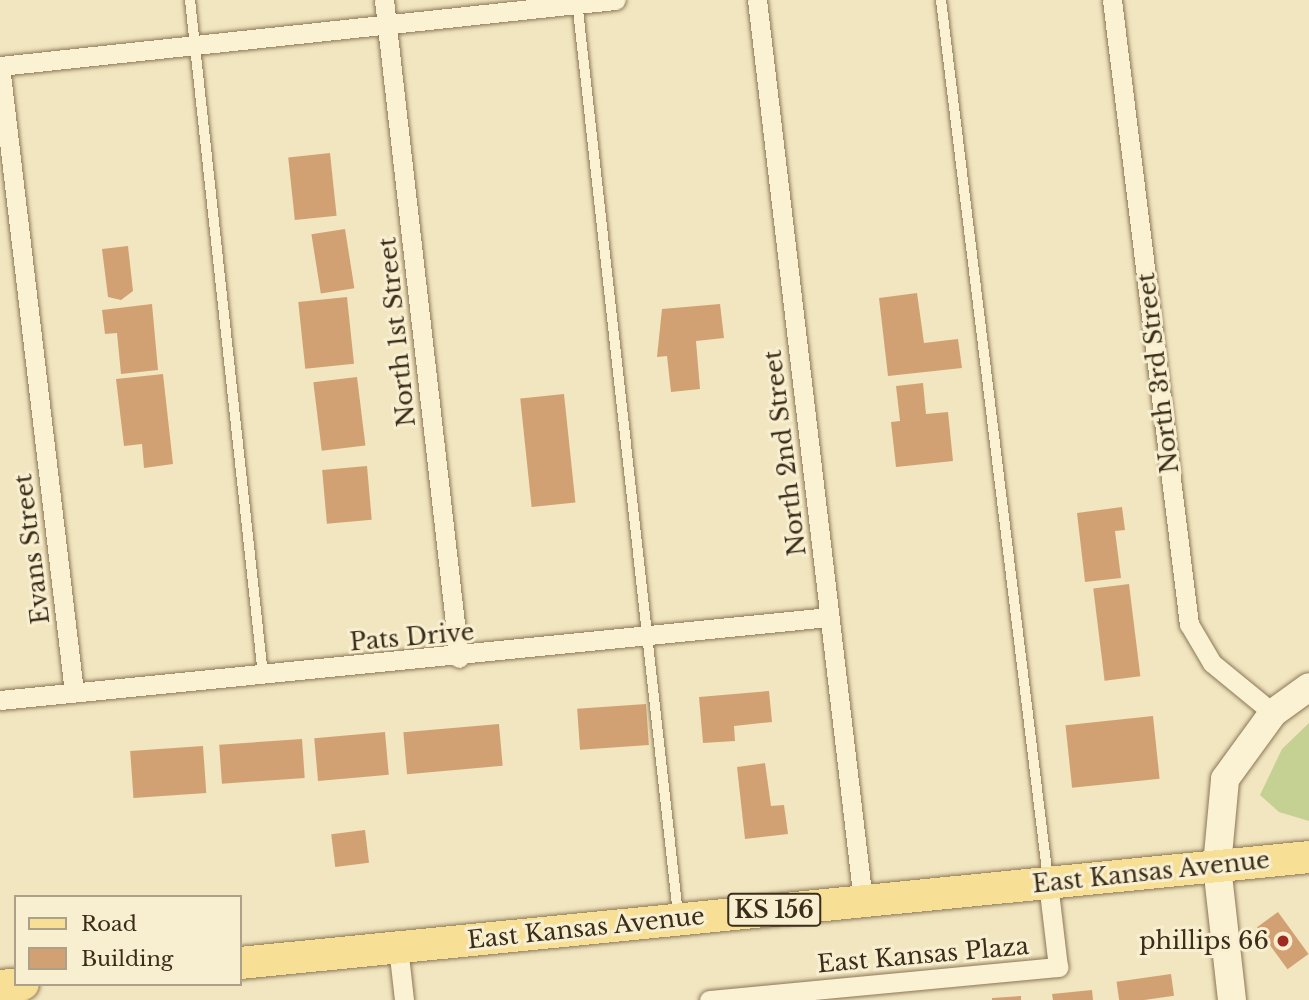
<!DOCTYPE html>
<style>
body{margin:0}
#map{position:relative;width:1309px;height:1000px;overflow:hidden;background:#f1e6c0;font-family:"Libre Baskerville",serif}
div>[style]{position:absolute}
.green>*{inset:0;background:#c5d093}
.building>*{inset:0;background:#d2a173;transform-origin:0 0}
.roads{filter:drop-shadow(0 0 2px #8c7656) drop-shadow(0 0 2px #8c7656)}
.lane>*{height:10px;margin:-5px;padding:0 5px;transform-origin:5px;border-radius:5px;background:#fbf2d4}
.street>*{height:19px;margin:-9.5px;padding:0 9.5px;transform-origin:9.5px;border-radius:9.5px;background:#fbf2d4}
.secondary>*{height:28px;margin:-14px;padding:0 14px;transform-origin:14px;border-radius:14px;background:#fbf2d4}
.primary>*{height:32px;margin:-16px;padding:0 16px;transform-origin:16px;border-radius:16px;background:#f7df95}
.dots>*{width:19px;height:19px;translate:-50% -50%;box-sizing:border-box;border:4px solid #f8efd0;border-radius:50%}
span{translate:-50% -50%;white-space:nowrap;text-align:center;line-height:1.15;-webkit-text-stroke:6px #f8efd0;paint-order:stroke}
.shield-label span{padding:2px 5px;background:#f8efd0;border:2px solid;border-radius:5px;-webkit-text-stroke-width:0}
.shield-label{font-size:23px;color:#3a2d1c;font-weight:700}
.street-label{font-size:24px;color:#3a2d1c}
.poi-label{font-size:24px;color:#3a2d1c}
.right{translate:-100% -50%;text-align:right}
.legend{position:absolute;left:14px;top:895px;width:228px;height:91px;box-sizing:border-box;background:#f8efd0;border:2px solid #aca188;margin:0;padding:9px 12px;list-style:none;font-size:21px;color:#3a2d1c}
.legend li{display:flex;align-items:center;gap:14px;height:35px}
.legend b{width:35px;border:2px solid #aca188}
</style>
<div id="map">
<div class="green">
<div style="clip-path:polygon(1309px 723px,1309px 821px,1279px 812px,1260px 795px,1282px 749px)"></div>
</div>
<div class="building">
<div style="left:330px;top:153px;width:63px;height:42px;rotate:84deg"></div>
<div style="left:345px;top:229px;width:60px;height:34px;rotate:81deg"></div>
<div style="clip-path:polygon(128px 246px,133px 291px,121px 300px,108px 297px,102px 249px)"></div>
<div style="clip-path:polygon(917px 293px,924px 343px,958px 339px,962px 368px,888px 376px,879px 298px)"></div>
<div style="left:347px;top:297px;width:67px;height:49px;rotate:84deg"></div>
<div style="clip-path:polygon(152px 304px,158px 370px,121px 374px,117px 333px,105px 334px,102px 310px)"></div>
<div style="clip-path:polygon(720px 304px,724px 338px,696px 341px,700px 389px,671px 392px,667px 356px,657px 357px,662px 309px)"></div>
<div style="clip-path:polygon(163px 374px,173px 464px,144px 468px,142px 444px,124px 446px,116px 379px)"></div>
<div style="left:357px;top:377px;width:69px;height:44px;rotate:83deg"></div>
<div style="clip-path:polygon(923px 383px,926px 414px,948px 412px,953px 461px,896px 467px,891px 422px,900px 421px,896px 386px)"></div>
<div style="left:564px;top:394px;width:109px;height:44px;rotate:84deg"></div>
<div style="left:367px;top:466px;width:54px;height:45px;rotate:85deg"></div>
<div style="clip-path:polygon(1122px 507px,1125px 530px,1115px 531px,1121px 578px,1085px 582px,1077px 513px)"></div>
<div style="left:1129px;top:584px;width:93px;height:36px;rotate:83deg"></div>
<div style="clip-path:polygon(769px 691px,772px 722px,734px 726px,735px 741px,703px 743px,699px 697px)"></div>
<div style="left:646px;top:704px;width:41px;height:69px;rotate:86deg"></div>
<div style="left:1153px;top:716px;width:63px;height:88px;rotate:84deg"></div>
<div style="left:499px;top:724px;width:42px;height:96px;rotate:85deg"></div>
<div style="left:385px;top:732px;width:43px;height:71px;rotate:85deg"></div>
<div style="left:302px;top:739px;width:39px;height:83px;rotate:86deg"></div>
<div style="left:203px;top:746px;width:47px;height:73px;rotate:86deg"></div>
<div style="clip-path:polygon(765px 763px,771px 806px,784px 805px,788px 834px,745px 839px,737px 767px)"></div>
<div style="left:365px;top:830px;width:33px;height:34px;rotate:83deg"></div>
<div style="left:1278px;top:912px;width:52px;height:26px;rotate:54deg"></div>
<div style="left:1171px;top:974px;width:22px;height:55px;rotate:82deg"></div>
<div style="clip-path:polygon(1092px 990px,1093px 1000px,1053px 1000px,1052px 994px)"></div>
<div style="clip-path:polygon(1021px 996px,1021px 1000px,992px 1000px,992px 998px)"></div>
</div>
<div class="roads">
<div class="lane">
<div style="left:190px;top:0;width:679px;rotate:83.83deg"></div>
<div style="left:941px;top:0;width:885px;rotate:83.06deg"></div>
<div style="left:577px;top:1px;width:920px;rotate:83.69deg"></div>
</div>
<div class="street">
<div style="left:384px;top:0;width:662px;rotate:83.5deg"></div>
<div style="left:757px;top:0;width:907px;rotate:83.29deg"></div>
<div style="left:1112px;top:0;width:629px;rotate:82.97deg"></div>
<div style="left:1189px;top:624px;width:45px;rotate:59.5deg"></div>
<div style="left:1212px;top:663px;width:79px;rotate:39.3deg"></div>
<div style="left:74px;top:692px;width:630px;rotate:-96.74deg"></div>
<div style="left:0;top:66px;width:619px;rotate:-6.13deg"></div>
<div style="left:0;top:700px;width:833px;rotate:-5.72deg"></div>
<div style="left:398px;top:947px;width:53px;rotate:83.5deg"></div>
<div style="left:709px;top:1000px;width:351px;rotate:-5.4deg"></div>
<div style="left:1058px;top:967px;width:85px;rotate:-96.8deg"></div>
</div>
<div class="secondary">
<div style="left:1232px;top:1000px;width:135px;rotate:-96.4deg"></div>
<div style="left:1217px;top:866px;width:87px;rotate:-84.7deg"></div>
<div style="left:1225px;top:779px;width:82px;rotate:-54deg"></div>
<div style="left:1273px;top:713px;width:44px;rotate:-35.8deg"></div>
</div>
<div class="primary">
<div style="left:240px;top:963px;width:1074px;rotate:-5.66deg"></div>
<div style="left:0;top:986px;width:23px;rotate:-5deg"></div>
</div>
</div>
<div class="dots">
<div style="left:1283px;top:941px;background:#9f2a22"></div>
</div>
<div class="shield-label">
<span style="left:774px;top:910px">KS 156</span>
</div>
<div class="street-label">
<span style="left:397px;top:332px;rotate:-96deg">North 1st Street</span>
<span style="left:1158px;top:373px;rotate:-97deg">North 3rd Street</span>
<span style="left:785px;top:453px;rotate:-97deg">North 2nd Street</span>
<span style="left:32px;top:549px;rotate:-97deg">Evans Street</span>
<span style="left:412px;top:637px;rotate:-5deg">Pats Drive</span>
<span style="left:1151px;top:872px;rotate:-6deg">East Kansas Avenue</span>
<span style="left:586px;top:928px;rotate:-6deg">East Kansas Avenue</span>
<span style="left:923px;top:955px;rotate:-5deg">East Kansas Plaza</span>
</div>
<div class="poi-label">
<span class="right" style="left:1269px;top:941px">phillips 66</span>
</div>
<ul class="legend">
<li><b style="height:9px;background:#f7df95"></b>Road</li>
<li><b style="height:19px;background:#d2a173"></b>Building</li>
</ul>
</div>
